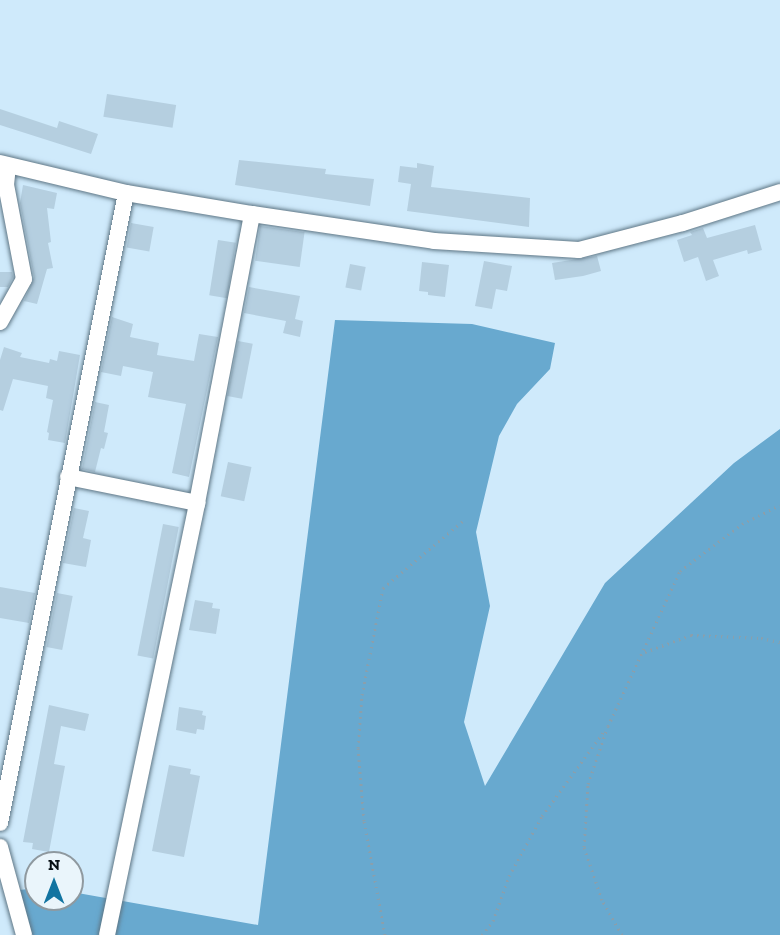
<!DOCTYPE html>
<style>
body{margin:0}
#map{position:relative;width:780px;height:935px;overflow:hidden;background:#cfeafb;font-family:"Zilla Slab",serif}
div>[style]{position:absolute}
.forest>*{inset:0;background:#68a9cf}
.building>*{inset:0;background:#b5cfe0;transform-origin:0 0}
.path>*{height:3px;margin-top:-1.5px;transform-origin:0;background:repeating-linear-gradient(90deg,#8a9fac 0 1.5px,transparent 0 6px)}
.roads{filter:drop-shadow(0 0 2px #5e7685) drop-shadow(0 0 2px #5e7685)}
.minor>*{height:16px;margin:-8px;padding:0 8px;transform-origin:8px;border-radius:8px;background:#fff}
span{translate:-50% -50%;white-space:nowrap;text-align:center;line-height:1.15;-webkit-text-stroke:4.5px #eaf5fb;paint-order:stroke}
.north{position:absolute;left:24px;top:851px;width:60px;height:60px;box-sizing:border-box;background:#eaf5fb;border:2px solid #8f999f;border-radius:50%;rotate:0deg;font-size:16px;font-weight:700;line-height:24px;text-align:center;color:#060f14}
.north::after{content:'';display:block;margin:auto;width:21px;height:27px;background:#1274a1;clip-path:polygon(50% 0,100% 100%,50% 72%,0 100%)}
</style>
<div id="map">
<div class="forest">
<div style="clip-path:polygon(335px 320px,472px 324px,555px 343px,550px 369px,517px 404px,499px 436px,476px 532px,490px 606px,464px 722px,485px 786px,605px 583px,734px 463px,780px 429px,780px 935px,32px 935px,12px 891px,36px 888px,36px 899px,72px 899px,72px 892px,258px 925px)"></div>
</div>
<div class="building">
<div style="left:107px;top:94px;width:70px;height:23px;rotate:9deg"></div>
<div style="clip-path:polygon(0 109px,57px 128px,59px 121px,98px 134px,91px 154px,0 125px)"></div>
<div style="clip-path:polygon(239px 160px,326px 169px,325px 174px,374px 179px,370px 206px,235px 185px)"></div>
<div style="clip-path:polygon(417px 163px,434px 166px,431px 187px,530px 198px,529px 227px,407px 211px,411px 184px,398px 182px,400px 166px,417px 168px)"></div>
<div style="clip-path:polygon(23px 185px,57px 193px,54px 209px,47px 208px,51px 242px,48px 243px,53px 268px,47px 269px,37px 304px,24px 301px,34px 277px,20px 203px)"></div>
<div style="left:131px;top:223px;width:23px;height:25px;rotate:10deg"></div>
<div style="clip-path:polygon(755px 225px,762px 250px,748px 254px,747px 250px,713px 260px,719px 276px,706px 281px,698px 257px,684px 262px,677px 240px,692px 235px,690px 232px,703px 228px,707px 238px)"></div>
<div style="left:260px;top:226px;width:45px;height:35px;rotate:8deg"></div>
<div style="left:218px;top:240px;width:18px;height:56px;rotate:9deg"></div>
<div style="clip-path:polygon(597px 256px,601px 271px,583px 276px,555px 280px,552px 263px)"></div>
<div style="clip-path:polygon(484px 261px,512px 266px,507px 291px,496px 289px,492px 309px,475px 306px)"></div>
<div style="clip-path:polygon(422px 262px,449px 265px,445px 297px,428px 295px,428px 292px,419px 291px)"></div>
<div style="left:350px;top:264px;width:16px;height:24px;rotate:11deg"></div>
<div style="clip-path:polygon(0 272px,12px 272px,13px 277px,8px 287px,0 287px)"></div>
<div style="clip-path:polygon(249px 287px,300px 296px,295px 319px,303px 321px,300px 337px,283px 333px,286px 321px,244px 313px)"></div>
<div style="clip-path:polygon(112px 317px,133px 324px,130px 337px,159px 343px,157px 355px,194px 361px,199px 334px,218px 337px,189px 477px,172px 473px,186px 404px,148px 397px,153px 372px,123px 366px,121px 376px,101px 372px)"></div>
<div style="left:238px;top:341px;width:15px;height:56px;rotate:11deg"></div>
<div style="clip-path:polygon(4px 347px,22px 353px,20px 357px,49px 363px,50px 359px,57px 361px,59px 351px,80px 355px,65px 443px,48px 440px,49px 433px,47px 432px,53px 400px,46px 398px,48px 386px,13px 379px,3px 411px,0 410px,0 360px)"></div>
<div style="clip-path:polygon(95px 402px,109px 405px,104px 432px,108px 433px,104px 449px,101px 448px,95px 472px,82px 469px)"></div>
<div style="left:228px;top:462px;width:24px;height:35px;rotate:12deg"></div>
<div style="clip-path:polygon(74px 508px,89px 511px,83px 538px,91px 540px,86px 567px,63px 563px)"></div>
<div style="left:163px;top:524px;width:16px;height:134px;rotate:11deg"></div>
<div style="clip-path:polygon(0 587px,35px 593px,29px 623px,0 618px)"></div>
<div style="left:57px;top:593px;width:16px;height:55px;rotate:11deg"></div>
<div style="clip-path:polygon(195px 600px,213px 603px,212px 608px,220px 609px,216px 634px,189px 630px)"></div>
<div style="clip-path:polygon(49px 705px,89px 714px,85px 731px,61px 726px,54px 764px,65px 766px,49px 852px,32px 849px,33px 843px,23px 842px)"></div>
<div style="clip-path:polygon(179px 707px,203px 711px,202px 715px,206px 716px,204px 730px,197px 729px,196px 734px,176px 730px)"></div>
<div style="clip-path:polygon(169px 765px,191px 769px,190px 774px,200px 776px,184px 857px,152px 851px)"></div>
</div>
<div class="path">
<div style="left:645px;top:652px;width:49px;rotate:-20.3deg"></div>
<div style="left:691px;top:635px;width:70px;rotate:2.5deg"></div>
<div style="left:761px;top:638px;width:19px;rotate:12deg"></div>
<div style="left:385px;top:935px;width:116px;rotate:-100.4deg"></div>
<div style="left:364px;top:821px;width:73px;rotate:-94.7deg"></div>
<div style="left:358px;top:748px;width:53px;rotate:-85.7deg"></div>
<div style="left:362px;top:695px;width:109px;rotate:-78.9deg"></div>
<div style="left:383px;top:588px;width:106px;rotate:-40deg"></div>
<div style="left:482px;top:935px;width:18px;rotate:-52deg"></div>
<div style="left:493px;top:921px;width:48px;rotate:-70.4deg"></div>
<div style="left:509px;top:876px;width:68px;rotate:-61.2deg"></div>
<div style="left:542px;top:816px;width:107px;rotate:-53.8deg"></div>
<div style="left:622px;top:935px;width:40px;rotate:-119.7deg"></div>
<div style="left:602px;top:900px;width:56px;rotate:-108.8deg"></div>
<div style="left:584px;top:847px;width:63px;rotate:-86.4deg"></div>
<div style="left:588px;top:784px;width:61px;rotate:-71deg"></div>
<div style="left:608px;top:726px;width:171px;rotate:-65.1deg"></div>
<div style="left:680px;top:571px;width:78px;rotate:-37.2deg"></div>
<div style="left:742px;top:524px;width:42px;rotate:-26.6deg"></div>
</div>
<div class="roads">
<div class="minor">
<div style="left:0;top:163px;width:130px;rotate:13.4deg"></div>
<div style="left:126px;top:193px;width:128px;rotate:9.5deg"></div>
<div style="left:252px;top:214px;width:184px;rotate:8.4deg"></div>
<div style="left:434px;top:241px;width:145px;rotate:3.6deg"></div>
<div style="left:579px;top:250px;width:107px;rotate:-14.6deg"></div>
<div style="left:683px;top:223px;width:102px;rotate:-17.7deg"></div>
<div style="left:0;top:322px;width:49px;rotate:-60.8deg"></div>
<div style="left:24px;top:279px;width:96px;rotate:-100.8deg"></div>
<div style="left:6px;top:185px;width:19px;rotate:-84deg"></div>
<div style="left:68px;top:477px;width:132px;rotate:11.4deg"></div>
<div style="left:0;top:823px;width:642px;rotate:-78.69deg"></div>
<div style="left:0;top:847px;width:91px;rotate:74.7deg"></div>
<div style="left:107px;top:935px;width:441px;rotate:-78.2deg"></div>
<div style="left:197px;top:503px;width:294px;rotate:-79.2deg"></div>
</div>
</div>
<div class="north">N</div>
</div>
